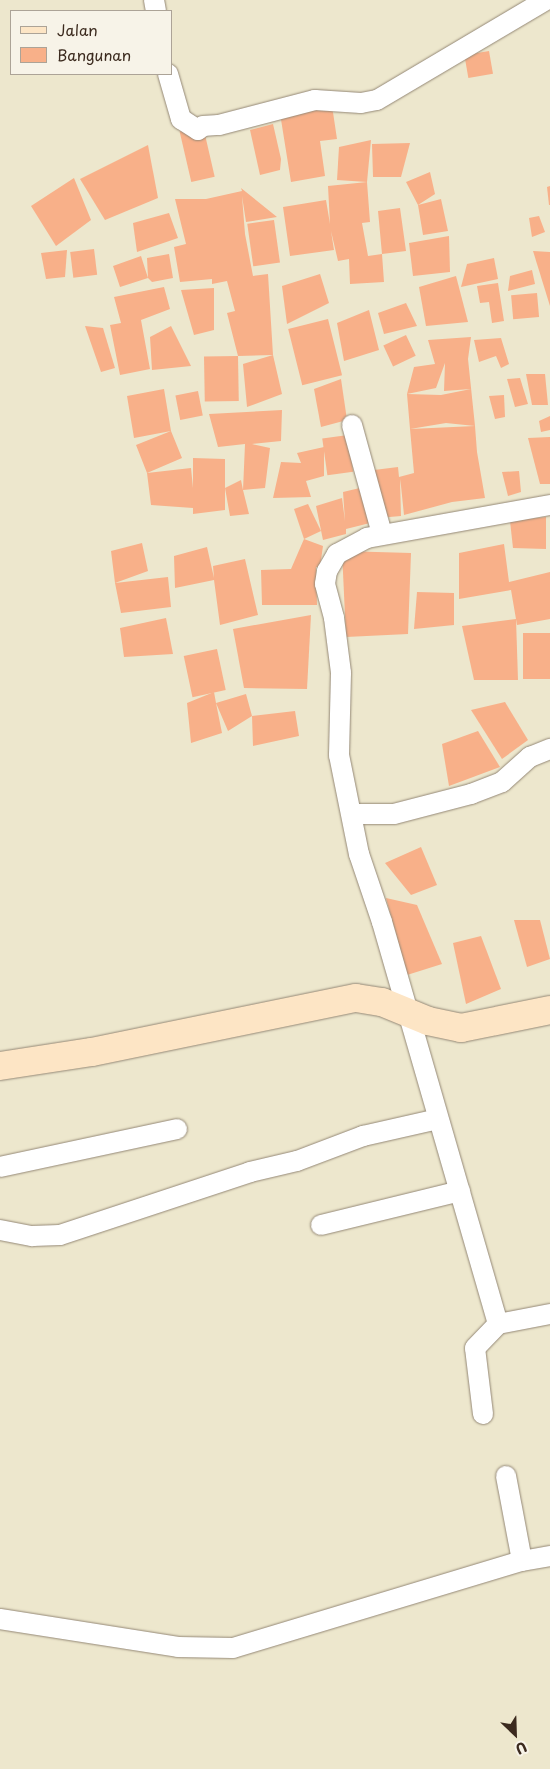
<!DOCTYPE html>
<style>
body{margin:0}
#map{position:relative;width:550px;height:1769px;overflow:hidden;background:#ede7cd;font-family:"Playpen Sans",sans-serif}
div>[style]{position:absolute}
.building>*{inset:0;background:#f8b089;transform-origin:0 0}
.roads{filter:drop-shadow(0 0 1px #948876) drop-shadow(0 0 1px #948876)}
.street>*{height:20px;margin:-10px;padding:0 10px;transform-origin:10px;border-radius:10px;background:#fff}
.secondary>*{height:28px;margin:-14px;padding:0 14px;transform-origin:14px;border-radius:14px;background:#fde5c5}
span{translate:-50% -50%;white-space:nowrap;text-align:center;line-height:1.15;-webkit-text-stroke:5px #f7f3e8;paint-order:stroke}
.legend{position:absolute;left:10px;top:10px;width:162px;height:65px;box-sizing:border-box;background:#f7f3e8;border:1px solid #aca397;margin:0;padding:6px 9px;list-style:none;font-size:15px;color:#3b2a1e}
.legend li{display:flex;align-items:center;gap:10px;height:25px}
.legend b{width:25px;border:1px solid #aca397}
.north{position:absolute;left:490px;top:1709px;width:50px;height:50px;-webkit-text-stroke:4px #f7f3e8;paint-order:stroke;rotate:156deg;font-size:14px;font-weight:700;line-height:20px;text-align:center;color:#3b2a1e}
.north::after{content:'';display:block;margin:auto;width:18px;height:22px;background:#3b2a1e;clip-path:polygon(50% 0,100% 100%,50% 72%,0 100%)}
</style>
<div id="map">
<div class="building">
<div style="left:489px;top:51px;width:23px;height:25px;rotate:80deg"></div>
<div style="clip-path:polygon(331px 99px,337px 139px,320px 141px,325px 176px,291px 182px,279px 107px)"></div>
<div style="clip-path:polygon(273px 124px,281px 159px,280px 170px,260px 175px,250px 130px)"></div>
<div style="left:203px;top:126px;width:52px;height:24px;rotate:77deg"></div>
<div style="clip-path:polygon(371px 140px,367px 182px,337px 180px,339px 147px)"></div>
<div style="clip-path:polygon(410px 143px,401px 177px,373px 177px,372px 144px)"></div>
<div style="clip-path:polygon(148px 145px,158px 198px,105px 220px,80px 179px)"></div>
<div style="clip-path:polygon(430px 172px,435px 194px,418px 205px,441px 199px,448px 231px,423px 235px,418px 205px,406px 182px)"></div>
<div style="clip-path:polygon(74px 178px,91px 220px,56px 246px,31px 206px)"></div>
<div style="clip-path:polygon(367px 182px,370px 222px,362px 223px,368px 256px,382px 254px,378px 211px,400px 208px,406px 251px,382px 254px,384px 282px,350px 284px,349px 259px,338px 261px,331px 231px,334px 250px,290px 256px,283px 207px,326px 200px,330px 224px,328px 186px)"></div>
<div style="clip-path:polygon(550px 186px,550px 205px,549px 205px,547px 187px)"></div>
<div style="clip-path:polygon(241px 188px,277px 217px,246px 222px,242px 196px,245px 234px,253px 276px,268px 274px,273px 355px,238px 356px,227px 313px,235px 311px,227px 281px,212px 284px,212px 279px,180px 282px,174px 247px,186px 244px,175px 199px,206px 199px,242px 191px)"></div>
<div style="clip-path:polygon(169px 213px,178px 238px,137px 252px,133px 223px)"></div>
<div style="clip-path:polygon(539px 216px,545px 232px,532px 237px,529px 218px)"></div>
<div style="left:274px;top:220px;width:43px;height:27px;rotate:82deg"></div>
<div style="clip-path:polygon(449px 236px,450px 272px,413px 276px,409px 243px)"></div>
<div style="left:94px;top:249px;width:26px;height:24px;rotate:83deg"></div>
<div style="clip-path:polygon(67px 250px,65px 277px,46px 279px,41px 253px)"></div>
<div style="clip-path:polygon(533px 251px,550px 252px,550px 306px)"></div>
<div style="clip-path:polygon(169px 254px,173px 278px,152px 282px,148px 278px,120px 287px,113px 266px,141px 256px,148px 278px,147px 258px)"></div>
<div style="clip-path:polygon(494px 258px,498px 279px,461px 287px,467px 264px)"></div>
<div style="clip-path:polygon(532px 270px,535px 284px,508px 291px,510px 276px)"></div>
<div style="clip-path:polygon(320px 274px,329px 303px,287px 324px,282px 286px)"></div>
<div style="clip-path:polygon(456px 276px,468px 322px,426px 326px,419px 287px)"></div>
<div style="clip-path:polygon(498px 283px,504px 321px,492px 323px,489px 302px,480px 303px,477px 286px)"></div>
<div style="clip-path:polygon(164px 287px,170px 309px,141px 320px,150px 369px,120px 375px,110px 325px,121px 323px,114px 297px)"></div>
<div style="clip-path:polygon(214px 288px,214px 330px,194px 335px,181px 290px)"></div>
<div style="left:537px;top:293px;width:24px;height:26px;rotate:85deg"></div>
<div style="clip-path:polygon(406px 303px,417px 326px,384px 334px,378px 313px)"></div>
<div style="clip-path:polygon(369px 310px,379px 350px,344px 361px,337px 323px)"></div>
<div style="left:328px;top:319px;width:58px;height:41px;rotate:76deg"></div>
<div style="clip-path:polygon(85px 326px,103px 328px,115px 368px,101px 372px)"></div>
<div style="clip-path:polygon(171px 326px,191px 366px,152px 370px,150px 337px)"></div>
<div style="left:406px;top:335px;width:23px;height:25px;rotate:65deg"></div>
<div style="clip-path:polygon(evenodd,471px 337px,468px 359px,475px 426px,477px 452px,485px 498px,452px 502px,404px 515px,401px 486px,400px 479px,401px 516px,378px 518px,374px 470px,398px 467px,399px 477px,414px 473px,410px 429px,475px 426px,446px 423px,410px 429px,407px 394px,414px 367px,435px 364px,428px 340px,471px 337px,445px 363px,444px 391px,471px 389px,441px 395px,407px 394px,436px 388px,445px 363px)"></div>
<div style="clip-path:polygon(501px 338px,509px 364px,501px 368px,496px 356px,479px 362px,474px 340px)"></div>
<div style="clip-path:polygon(273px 355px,282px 394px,247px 407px,243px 364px)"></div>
<div style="left:238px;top:356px;width:45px;height:34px;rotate:89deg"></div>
<div style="clip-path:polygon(526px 374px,545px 374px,548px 405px,532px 405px)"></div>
<div style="clip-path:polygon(520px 378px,528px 404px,515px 407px,507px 379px)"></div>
<div style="clip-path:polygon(341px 379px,347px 420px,321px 427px,314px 389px)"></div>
<div style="clip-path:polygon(164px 389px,171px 431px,182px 458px,147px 473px,191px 468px,193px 488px,193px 458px,225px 459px,225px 488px,241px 480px,243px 490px,245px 444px,218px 447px,209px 414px,282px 410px,281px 441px,252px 444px,270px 448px,265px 488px,243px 490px,249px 514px,230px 516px,225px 488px,225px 510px,193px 514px,193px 508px,151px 505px,147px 473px,136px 445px,171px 431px,134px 438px,127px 396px)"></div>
<div style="left:198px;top:391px;width:25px;height:23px;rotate:79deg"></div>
<div style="clip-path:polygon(504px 395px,505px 417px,495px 419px,489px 396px)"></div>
<div style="clip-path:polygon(550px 416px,550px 430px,541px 432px,539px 421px)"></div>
<div style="left:348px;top:435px;width:37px;height:26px;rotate:82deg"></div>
<div style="clip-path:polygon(550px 437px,550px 484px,540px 484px,528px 438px)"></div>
<div style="clip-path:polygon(324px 447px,324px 476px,306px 481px,311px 497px,273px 498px,281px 462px,301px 463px,297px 453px)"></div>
<div style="clip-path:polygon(519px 471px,521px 492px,508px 496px,502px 472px)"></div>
<div style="clip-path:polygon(364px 487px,374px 522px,346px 529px,346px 534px,323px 540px,316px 506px,342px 498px,345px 521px,343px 492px)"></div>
<div style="clip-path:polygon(308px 504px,321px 531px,304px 539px,294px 509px)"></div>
<div style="clip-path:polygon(546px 517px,546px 549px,513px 548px,510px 521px)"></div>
<div style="clip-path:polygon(304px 539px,323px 546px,320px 567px,316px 567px,317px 605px,262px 605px,261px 570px,291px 569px)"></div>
<div style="clip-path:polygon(142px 543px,148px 571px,115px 583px,168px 577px,171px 607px,121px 613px,115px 583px,111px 551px)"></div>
<div style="clip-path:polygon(504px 544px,509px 582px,550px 572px,550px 619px,517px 625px,511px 590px,459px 599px,459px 553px)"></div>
<div style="clip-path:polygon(207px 547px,214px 578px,213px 566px,245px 559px,258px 615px,220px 625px,214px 580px,175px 588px,174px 556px)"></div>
<div style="clip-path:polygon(342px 551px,411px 553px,408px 634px,346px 637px)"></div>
<div style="clip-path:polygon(417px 592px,454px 593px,454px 625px,414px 629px)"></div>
<div style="clip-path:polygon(311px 615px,307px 689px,244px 688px,233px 629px)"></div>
<div style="clip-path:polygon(166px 618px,173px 654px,124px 657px,120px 628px)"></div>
<div style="clip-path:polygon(516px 619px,518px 680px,474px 680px,462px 626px)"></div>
<div style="left:550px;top:633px;width:46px;height:27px;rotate:90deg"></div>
<div style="left:217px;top:649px;width:42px;height:34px;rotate:78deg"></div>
<div style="clip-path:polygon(214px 692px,216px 703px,246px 694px,252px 716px,228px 731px,216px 703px,222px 733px,191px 743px,187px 703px)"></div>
<div style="clip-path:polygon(505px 702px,528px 740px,502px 759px,471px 710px)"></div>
<div style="clip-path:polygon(295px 711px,299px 736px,253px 746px,252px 716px)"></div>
<div style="clip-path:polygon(478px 731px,500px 767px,449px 786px,442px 744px)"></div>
<div style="clip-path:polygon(421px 847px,437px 885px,411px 895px,385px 863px)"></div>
<div style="clip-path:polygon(386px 898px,417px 905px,442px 964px,407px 975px)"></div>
<div style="clip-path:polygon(514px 920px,540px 920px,550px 959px,527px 967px)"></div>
<div style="clip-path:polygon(481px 936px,501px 989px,466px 1004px,453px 943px)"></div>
</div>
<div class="roads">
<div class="street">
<div style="left:154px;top:0;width:11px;rotate:80deg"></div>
<div style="left:168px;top:74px;width:47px;rotate:73.9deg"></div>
<div style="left:181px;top:119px;width:20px;rotate:33deg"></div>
<div style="left:198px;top:130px;width:6px;rotate:-39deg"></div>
<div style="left:203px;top:126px;width:16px;rotate:-4deg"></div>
<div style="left:219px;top:125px;width:99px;rotate:-14.6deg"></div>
<div style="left:315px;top:100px;width:46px;rotate:3.7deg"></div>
<div style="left:361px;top:103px;width:16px;rotate:-11deg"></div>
<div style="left:377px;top:100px;width:196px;rotate:-30.6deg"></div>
<div style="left:352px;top:425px;width:113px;rotate:74.6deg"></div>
<div style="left:550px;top:505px;width:186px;rotate:169.8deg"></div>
<div style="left:367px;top:538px;width:34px;rotate:152deg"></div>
<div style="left:337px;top:554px;width:20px;rotate:120deg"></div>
<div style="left:327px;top:571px;width:13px;rotate:99deg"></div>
<div style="left:325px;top:584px;width:35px;rotate:75deg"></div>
<div style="left:334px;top:618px;width:55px;rotate:82.7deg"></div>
<div style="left:341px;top:673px;width:82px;rotate:91.4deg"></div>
<div style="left:339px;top:755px;width:101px;rotate:78.6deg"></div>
<div style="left:359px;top:854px;width:72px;rotate:71.3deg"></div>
<div style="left:382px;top:922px;width:418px;rotate:73.9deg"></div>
<div style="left:498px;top:1324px;width:53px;rotate:-10.9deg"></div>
<div style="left:352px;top:814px;width:42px"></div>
<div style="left:394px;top:814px;width:80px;rotate:-14.6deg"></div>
<div style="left:471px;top:794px;width:33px;rotate:-21deg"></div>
<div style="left:502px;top:782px;width:38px;rotate:-42deg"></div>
<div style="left:530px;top:757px;width:22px;rotate:-22deg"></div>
<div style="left:0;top:1167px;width:181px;rotate:-12.1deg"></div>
<div style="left:321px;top:1225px;width:143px;rotate:-13.7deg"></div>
<div style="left:0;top:1230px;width:33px;rotate:11deg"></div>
<div style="left:32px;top:1236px;width:28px;rotate:-2deg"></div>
<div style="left:60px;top:1235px;width:200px;rotate:-18.3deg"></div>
<div style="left:250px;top:1172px;width:48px;rotate:-13.2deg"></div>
<div style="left:297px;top:1161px;width:71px;rotate:-20.7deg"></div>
<div style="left:363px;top:1136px;width:77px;rotate:-12.8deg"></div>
<div style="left:483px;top:1414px;width:66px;rotate:-96.9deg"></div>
<div style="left:475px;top:1348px;width:33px;rotate:-46deg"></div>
<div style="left:506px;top:1476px;width:86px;rotate:79.3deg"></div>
<div style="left:0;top:1619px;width:180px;rotate:8.9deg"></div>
<div style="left:178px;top:1647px;width:55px;rotate:1deg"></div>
<div style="left:233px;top:1648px;width:302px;rotate:-16.8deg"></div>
<div style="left:522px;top:1561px;width:28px;rotate:-10deg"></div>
</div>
<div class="secondary">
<div style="left:0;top:1066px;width:93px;rotate:-8.7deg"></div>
<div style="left:92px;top:1052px;width:269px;rotate:-11.6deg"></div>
<div style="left:356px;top:998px;width:26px;rotate:9deg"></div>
<div style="left:382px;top:1002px;width:50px;rotate:22.4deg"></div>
<div style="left:428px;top:1021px;width:34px;rotate:12deg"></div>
<div style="left:461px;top:1028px;width:91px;rotate:-11.4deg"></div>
</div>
</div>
<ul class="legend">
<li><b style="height:6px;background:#fde5c5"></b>Jalan</li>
<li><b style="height:14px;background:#f8b089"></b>Bangunan</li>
</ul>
<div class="north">U</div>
</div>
